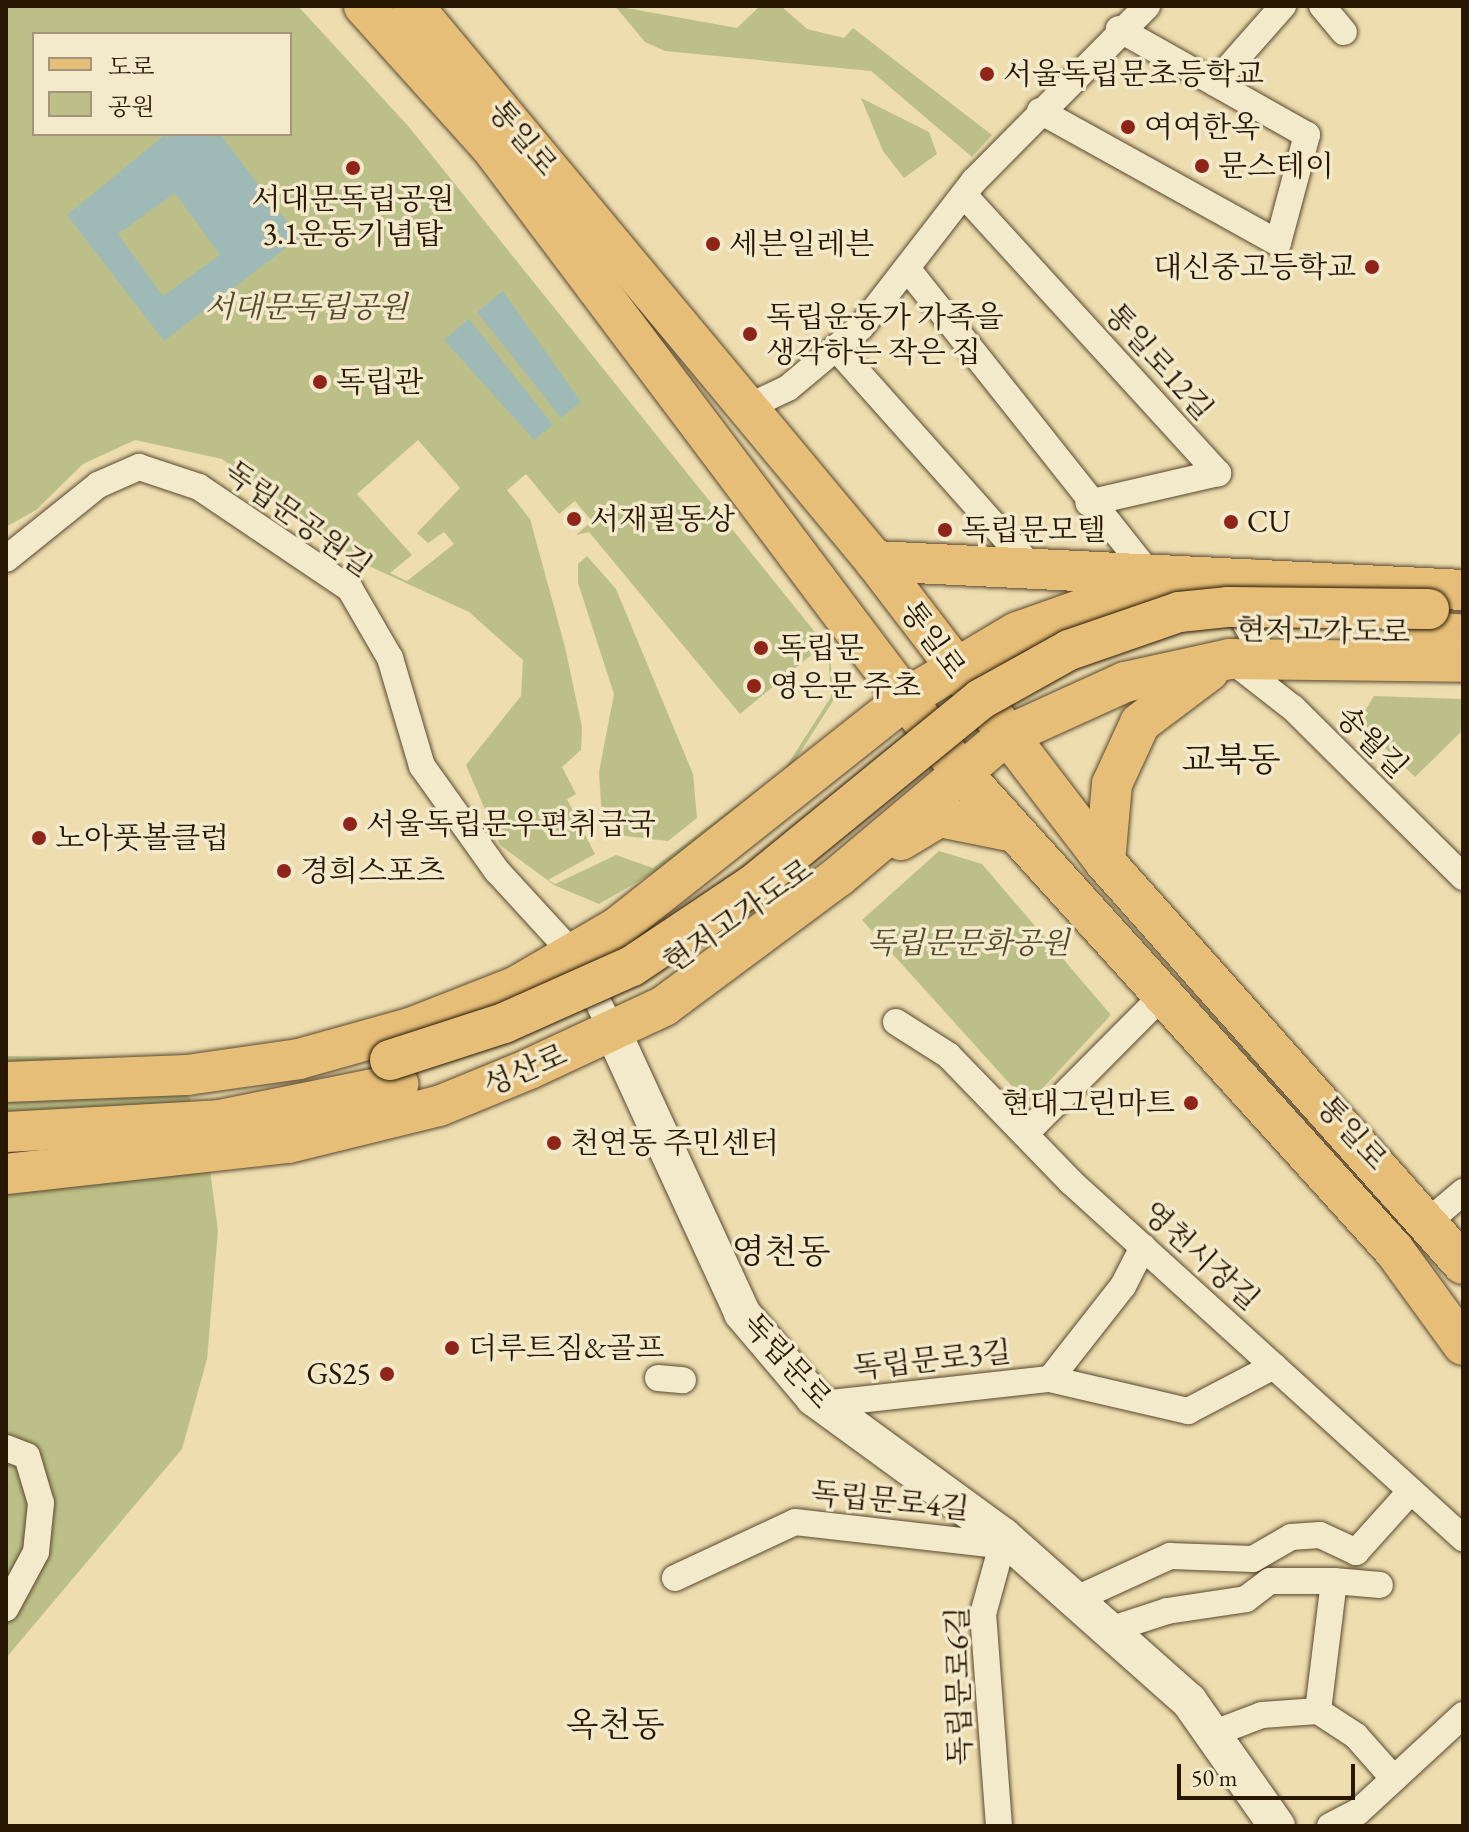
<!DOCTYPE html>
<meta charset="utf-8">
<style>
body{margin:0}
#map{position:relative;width:1469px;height:1832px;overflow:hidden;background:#edddaf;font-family:"EB Garamond","Noto Serif KR",serif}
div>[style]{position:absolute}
.green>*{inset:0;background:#bcc088}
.water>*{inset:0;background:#9eb9b6}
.roads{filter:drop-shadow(0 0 2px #59482e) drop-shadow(0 0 2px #59482e)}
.street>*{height:26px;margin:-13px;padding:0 13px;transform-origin:13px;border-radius:13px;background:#f3e9cb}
.secondary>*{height:36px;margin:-18px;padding:0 18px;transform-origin:18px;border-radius:18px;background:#f3e9cb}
.primary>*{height:40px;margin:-20px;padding:0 20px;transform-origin:20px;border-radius:20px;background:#e6be78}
.bridges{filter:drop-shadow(0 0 2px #281703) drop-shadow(0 0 2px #281703)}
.primary-bridge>*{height:40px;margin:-20px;padding:0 20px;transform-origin:20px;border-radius:20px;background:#e6be78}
.dots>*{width:22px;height:22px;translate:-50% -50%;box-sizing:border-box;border:4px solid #f3e9cb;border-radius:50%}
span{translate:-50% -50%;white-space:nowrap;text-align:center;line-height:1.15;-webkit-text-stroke:7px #f3e9cb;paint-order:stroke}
.poi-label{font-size:30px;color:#281703}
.left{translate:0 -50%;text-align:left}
.right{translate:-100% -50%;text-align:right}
.street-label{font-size:30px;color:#281703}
.park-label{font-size:30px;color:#544a2b;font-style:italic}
.quarter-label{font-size:34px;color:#281703}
.frame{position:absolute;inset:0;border:8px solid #281703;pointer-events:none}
.legend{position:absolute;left:32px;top:32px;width:260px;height:104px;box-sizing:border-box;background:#f3e9cb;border:2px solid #a2957b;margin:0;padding:10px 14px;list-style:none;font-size:24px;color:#281703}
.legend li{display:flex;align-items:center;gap:16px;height:40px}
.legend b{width:40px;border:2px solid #a2957b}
.scale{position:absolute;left:1177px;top:1764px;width:178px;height:36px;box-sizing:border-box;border:4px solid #281703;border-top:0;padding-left:10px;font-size:24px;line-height:28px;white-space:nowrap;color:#281703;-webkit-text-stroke:6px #f3e9cb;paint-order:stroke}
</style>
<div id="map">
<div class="green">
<div style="clip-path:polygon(evenodd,6px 6px,298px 6px,409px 127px,830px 651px,833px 701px,789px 770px,672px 862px,599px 904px,554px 885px,500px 845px,466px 765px,521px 696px,523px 660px,469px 612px,356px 560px,222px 459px,135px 440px,83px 464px,36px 510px,6px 527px,6px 6px,34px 34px,290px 34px,290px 134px,34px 134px,34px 34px,6px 6px,418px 440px,460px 488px,417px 533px,428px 543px,444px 532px,454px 544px,407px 581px,390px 573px,412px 555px,357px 494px,418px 440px,6px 6px,526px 474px,559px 514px,575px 501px,592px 521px,576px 535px,589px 532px,740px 714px,822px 646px,828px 653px,831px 697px,784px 770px,653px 868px,616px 855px,555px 884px,548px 880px,595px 854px,567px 799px,576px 794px,562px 767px,581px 750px,582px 727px,565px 647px,530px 519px,507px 490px,526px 474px)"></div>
<div style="clip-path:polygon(615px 6px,737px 28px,760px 6px,781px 6px,807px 29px,844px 38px,853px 28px,992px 135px,972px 157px,871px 71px,665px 51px,645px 42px)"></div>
<div style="clip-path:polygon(861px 98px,929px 132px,937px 154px,904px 178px,883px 151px)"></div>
<div style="clip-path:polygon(587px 556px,616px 589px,693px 774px,697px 818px,668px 841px,625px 836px,602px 818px,599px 772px,614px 694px,578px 583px,578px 564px)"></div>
<div style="clip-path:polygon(1374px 696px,1463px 699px,1463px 730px,1415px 777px,1358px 722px)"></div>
<div style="clip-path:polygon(939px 851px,982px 864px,1111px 1015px,1028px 1104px,862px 920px)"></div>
<div style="clip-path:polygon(6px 1056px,130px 1058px,180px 1085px,203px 1117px,218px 1231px,207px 1359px,182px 1449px,6px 1658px)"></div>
</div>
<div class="water">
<div style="clip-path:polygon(evenodd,166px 134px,220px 134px,299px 238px,164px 341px,67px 215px,166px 134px,175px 193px,220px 255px,163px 296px,118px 234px,175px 193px)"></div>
<div style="clip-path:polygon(503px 291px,581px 402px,561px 418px,477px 312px)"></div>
<div style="clip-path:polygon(469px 319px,553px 425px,534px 440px,444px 340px)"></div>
</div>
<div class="roads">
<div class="street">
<div style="left:1322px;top:6px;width:34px;rotate:50deg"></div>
<div style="left:1215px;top:83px;width:103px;rotate:-48.6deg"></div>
<div style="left:1040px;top:111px;width:272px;rotate:29deg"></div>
<div style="left:1278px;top:243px;width:112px;rotate:-75deg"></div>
<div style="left:1307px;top:135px;width:216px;rotate:-150.6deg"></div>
<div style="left:964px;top:195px;width:377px;rotate:47.6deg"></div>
<div style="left:1218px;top:473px;width:133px;rotate:167deg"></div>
<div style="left:910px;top:272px;width:383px;rotate:51.6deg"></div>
<div style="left:837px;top:349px;width:296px;rotate:48.3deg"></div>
<div style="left:748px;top:407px;width:44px;rotate:-25.4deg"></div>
<div style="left:788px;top:388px;width:95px;rotate:-39.9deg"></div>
<div style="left:861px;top:327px;width:185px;rotate:-52.3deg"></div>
<div style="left:974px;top:181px;width:246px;rotate:-45.3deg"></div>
<div style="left:6px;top:559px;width:118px;rotate:-38.8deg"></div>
<div style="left:98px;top:485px;width:45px;rotate:-23.7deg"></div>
<div style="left:139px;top:467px;width:63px;rotate:18.4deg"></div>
<div style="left:199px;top:487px;width:182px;rotate:34deg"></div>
<div style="left:350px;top:589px;width:80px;rotate:59.9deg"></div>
<div style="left:390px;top:658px;width:113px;rotate:73.5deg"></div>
<div style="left:422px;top:766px;width:129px;rotate:54.5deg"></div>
<div style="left:497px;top:871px;width:114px;rotate:47.5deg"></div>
<div style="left:574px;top:955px;width:86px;rotate:63.1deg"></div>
<div style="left:1249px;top:595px;width:29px;rotate:96deg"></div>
<div style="left:1246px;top:624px;width:51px;rotate:60.4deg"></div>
<div style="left:1230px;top:659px;width:80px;rotate:37.9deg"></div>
<div style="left:1293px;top:708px;width:240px;rotate:44.8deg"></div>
<div style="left:896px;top:1022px;width:62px;rotate:32.4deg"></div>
<div style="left:948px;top:1055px;width:177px;rotate:45.9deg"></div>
<div style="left:1071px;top:1182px;width:530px;rotate:42.24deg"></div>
<div style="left:1025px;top:1134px;width:193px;rotate:-45.2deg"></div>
<div style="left:1429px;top:1221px;width:45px;rotate:-40.5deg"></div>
<div style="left:658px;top:1378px;width:25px;rotate:5deg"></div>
<div style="left:1050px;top:1379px;width:118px;rotate:-51.9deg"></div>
<div style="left:1123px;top:1286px;width:44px;rotate:-62.9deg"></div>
<div style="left:822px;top:1404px;width:229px;rotate:-6.3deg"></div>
<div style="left:1050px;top:1379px;width:142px;rotate:13.1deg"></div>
<div style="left:1188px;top:1411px;width:97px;rotate:-27.6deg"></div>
<div style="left:6px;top:1448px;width:22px;rotate:21deg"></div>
<div style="left:27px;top:1456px;width:49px;rotate:73.4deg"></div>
<div style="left:41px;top:1503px;width:49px;rotate:95.8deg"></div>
<div style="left:36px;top:1552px;width:64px;rotate:118.2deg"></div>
<div style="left:675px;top:1578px;width:132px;rotate:-25deg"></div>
<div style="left:795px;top:1522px;width:220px;rotate:6.5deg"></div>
<div style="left:1074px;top:1600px;width:106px;rotate:-24.6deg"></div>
<div style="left:1170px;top:1556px;width:83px;rotate:2.1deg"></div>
<div style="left:1253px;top:1559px;width:44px;rotate:-30.1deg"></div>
<div style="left:1291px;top:1537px;width:29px;rotate:-4deg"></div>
<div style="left:1320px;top:1535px;width:40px;rotate:25deg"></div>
<div style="left:1356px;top:1552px;width:82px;rotate:-48deg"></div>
<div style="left:1109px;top:1630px;width:61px;rotate:-18.1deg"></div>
<div style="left:1167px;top:1611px;width:80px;rotate:-8.6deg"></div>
<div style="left:1246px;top:1599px;width:30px;rotate:-37deg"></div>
<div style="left:1270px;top:1581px;width:64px"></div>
<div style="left:1318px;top:1711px;width:131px;rotate:-83deg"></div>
<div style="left:1334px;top:1581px;width:46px;rotate:5deg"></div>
<div style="left:1212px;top:1734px;width:53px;rotate:-20.8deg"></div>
<div style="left:1262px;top:1715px;width:56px;rotate:-4.1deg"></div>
<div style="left:1318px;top:1711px;width:45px;rotate:33.3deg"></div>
<div style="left:1356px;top:1736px;width:57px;rotate:48.5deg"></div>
<div style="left:999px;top:1826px;width:213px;rotate:-94.3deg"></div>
<div style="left:983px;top:1614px;width:72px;rotate:-74.6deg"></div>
<div style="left:1330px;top:1826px;width:31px;rotate:-27deg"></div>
<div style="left:1358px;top:1812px;width:143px;rotate:-42.7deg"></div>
</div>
<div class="secondary">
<div style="left:613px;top:1032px;width:309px;rotate:65.3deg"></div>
<div style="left:742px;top:1313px;width:111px;rotate:49.7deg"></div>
<div style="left:814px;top:1398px;width:234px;rotate:36.1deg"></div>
<div style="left:1003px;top:1536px;width:249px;rotate:41.6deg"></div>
<div style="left:1189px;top:1701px;width:153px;rotate:54.9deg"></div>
</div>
<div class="primary">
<div style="left:364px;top:6px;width:190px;rotate:48deg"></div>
<div style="left:491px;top:147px;width:782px;rotate:53.06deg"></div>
<div style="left:961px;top:772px;width:645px;rotate:47.83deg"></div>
<div style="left:1394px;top:1250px;width:117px;rotate:54deg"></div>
<div style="left:413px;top:6px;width:722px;rotate:50.22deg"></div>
<div style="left:875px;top:561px;width:379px;rotate:52.6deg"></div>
<div style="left:1105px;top:862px;width:538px;rotate:48.31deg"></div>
<div style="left:875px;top:561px;width:589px;rotate:2.82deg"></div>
<div style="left:1429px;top:633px;width:34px;rotate:2deg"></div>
<div style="left:901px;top:840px;width:44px;rotate:-31.2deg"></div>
<div style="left:939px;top:817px;width:76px;rotate:11.3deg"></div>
<div style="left:1105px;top:862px;width:78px;rotate:-84.9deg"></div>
<div style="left:1112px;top:784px;width:67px;rotate:-65.3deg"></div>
<div style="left:1140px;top:723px;width:86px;rotate:-37deg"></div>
<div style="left:6px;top:1082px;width:181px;rotate:-2.2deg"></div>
<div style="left:187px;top:1075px;width:113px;rotate:-8.1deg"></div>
<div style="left:299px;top:1059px;width:115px;rotate:-15.6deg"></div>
<div style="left:410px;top:1028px;width:115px;rotate:-21.4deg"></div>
<div style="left:517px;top:986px;width:117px;rotate:-30.3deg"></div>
<div style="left:618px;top:927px;width:370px;rotate:-38.4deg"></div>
<div style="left:908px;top:697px;width:127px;rotate:-30.8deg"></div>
<div style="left:1017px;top:632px;width:75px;rotate:-19.4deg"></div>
<div style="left:1088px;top:607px;width:165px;rotate:-9.7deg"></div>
<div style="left:6px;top:1132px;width:213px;rotate:-3.2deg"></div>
<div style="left:219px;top:1120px;width:183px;rotate:-11.4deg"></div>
<div style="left:6px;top:1174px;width:284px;rotate:-6.3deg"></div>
<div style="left:288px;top:1143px;width:155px;rotate:-13.8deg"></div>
<div style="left:439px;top:1106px;width:97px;rotate:-22.3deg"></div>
<div style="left:529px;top:1069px;width:149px;rotate:-25deg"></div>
<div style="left:664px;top:1006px;width:218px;rotate:-36.6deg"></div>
<div style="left:839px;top:876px;width:216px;rotate:-40.1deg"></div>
<div style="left:1004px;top:737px;width:133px;rotate:-24.4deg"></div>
<div style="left:1125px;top:682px;width:107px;rotate:-12.4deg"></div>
<div style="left:1230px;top:659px;width:233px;rotate:0.7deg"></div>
</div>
</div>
<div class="bridges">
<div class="primary-bridge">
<div style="left:390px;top:1060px;width:120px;rotate:-18deg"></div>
<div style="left:504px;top:1023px;width:140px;rotate:-24deg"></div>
<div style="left:632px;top:966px;width:146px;rotate:-33.8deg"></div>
<div style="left:753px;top:885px;width:294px;rotate:-39.2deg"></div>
<div style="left:981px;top:699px;width:101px;rotate:-29.1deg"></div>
<div style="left:1069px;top:650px;width:116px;rotate:-19.1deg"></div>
<div style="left:1179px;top:612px;width:48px;rotate:-5.9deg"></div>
<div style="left:1227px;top:607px;width:202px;rotate:0.6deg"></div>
</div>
</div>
<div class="dots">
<div style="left:987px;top:74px;background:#8f2418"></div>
<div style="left:1128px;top:127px;background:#8f2418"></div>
<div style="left:1202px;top:166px;background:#8f2418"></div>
<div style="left:353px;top:168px;background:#8f2418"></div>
<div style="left:713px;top:244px;background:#8f2418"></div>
<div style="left:1372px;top:267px;background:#8f2418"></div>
<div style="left:750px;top:334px;background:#8f2418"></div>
<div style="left:320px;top:382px;background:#8f2418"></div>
<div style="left:574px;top:519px;background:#8f2418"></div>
<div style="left:1231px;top:522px;background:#8f2418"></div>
<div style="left:945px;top:530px;background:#8f2418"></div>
<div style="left:761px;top:648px;background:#8f2418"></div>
<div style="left:754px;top:686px;background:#8f2418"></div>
<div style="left:350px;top:824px;background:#8f2418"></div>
<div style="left:39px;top:838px;background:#8f2418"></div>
<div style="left:284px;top:871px;background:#8f2418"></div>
<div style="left:1191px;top:1103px;background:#8f2418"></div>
<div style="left:554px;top:1143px;background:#8f2418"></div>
<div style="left:452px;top:1348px;background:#8f2418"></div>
<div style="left:387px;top:1374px;background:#8f2418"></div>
</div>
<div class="poi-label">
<span class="left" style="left:1003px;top:74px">서울독립문초등학교</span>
<span class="left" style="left:1144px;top:127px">여여한옥</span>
<span class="left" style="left:1218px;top:166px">문스테이</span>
<span style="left:353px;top:216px">서대문독립공원<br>3.1운동기념탑</span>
<span class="left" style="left:729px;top:244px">세븐일레븐</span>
<span class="right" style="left:1356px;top:267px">대신중고등학교</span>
<span class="left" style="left:766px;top:334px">독립운동가 가족을<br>생각하는 작은 집</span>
<span class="left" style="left:336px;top:382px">독립관</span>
<span class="left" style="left:590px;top:519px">서재필동상</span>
<span class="left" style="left:1247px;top:522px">CU</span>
<span class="left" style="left:961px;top:530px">독립문모텔</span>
<span class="left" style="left:777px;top:648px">독립문</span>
<span class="left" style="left:770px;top:686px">영은문 주초</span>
<span class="left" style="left:366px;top:824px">서울독립문우편취급국</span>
<span class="left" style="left:55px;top:838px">노아풋볼클럽</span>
<span class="left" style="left:300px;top:871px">경희스포츠</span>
<span class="right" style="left:1175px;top:1103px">현대그린마트</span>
<span class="left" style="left:570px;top:1143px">천연동 주민센터</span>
<span class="left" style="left:468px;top:1348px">더루트짐&amp;골프</span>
<span class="right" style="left:371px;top:1374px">GS25</span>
</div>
<div class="street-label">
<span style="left:523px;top:138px;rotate:50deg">통일로</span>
<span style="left:1159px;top:362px;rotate:48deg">통일로12길</span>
<span style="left:298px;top:519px;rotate:36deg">독립문공원길</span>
<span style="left:1323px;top:631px;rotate:1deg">현저고가도로</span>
<span style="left:933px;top:640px;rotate:54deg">통일로</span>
<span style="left:1372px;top:742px;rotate:45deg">송월길</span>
<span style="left:738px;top:916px;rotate:-35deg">현저고가도로</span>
<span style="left:525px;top:1070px;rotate:-23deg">성산로</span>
<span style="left:1352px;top:1133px;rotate:48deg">통일로</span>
<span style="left:1201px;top:1256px;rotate:42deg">영천시장길</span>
<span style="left:932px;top:1360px;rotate:-6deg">독립문로3길</span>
<span style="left:787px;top:1361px;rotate:48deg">독립문로</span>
<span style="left:890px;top:1501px;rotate:6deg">독립문로4길</span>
<span style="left:959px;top:1686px;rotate:-91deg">독립문로6길</span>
</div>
<div class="park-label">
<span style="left:306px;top:307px">서대문독립공원</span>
<span style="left:968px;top:943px">독립문문화공원</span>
</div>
<div class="quarter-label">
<span style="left:1231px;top:760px">교북동</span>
<span style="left:781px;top:1252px">영천동</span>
<span style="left:615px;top:1725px">옥천동</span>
</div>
<div class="frame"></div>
<ul class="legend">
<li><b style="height:10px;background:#e6be78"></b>도로</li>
<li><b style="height:22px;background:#bcc088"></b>공원</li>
</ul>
<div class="scale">50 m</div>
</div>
